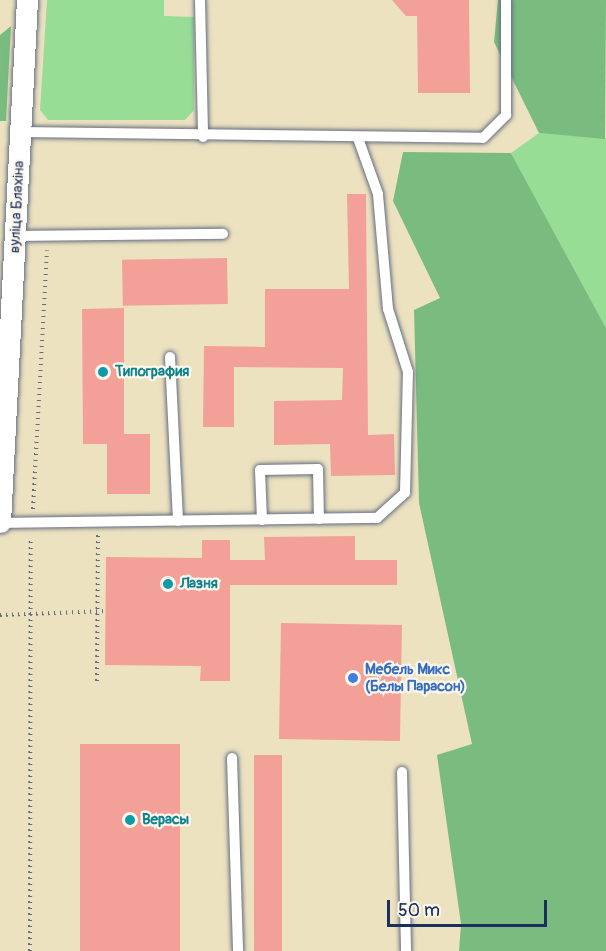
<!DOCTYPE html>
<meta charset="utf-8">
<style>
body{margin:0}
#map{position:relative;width:606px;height:951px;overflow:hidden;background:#ece2c0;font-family:Pangolin,sans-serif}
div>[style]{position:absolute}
.green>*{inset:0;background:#98dd96}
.forest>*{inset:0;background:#7abc7f}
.building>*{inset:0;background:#f3a098;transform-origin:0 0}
.path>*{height:4px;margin-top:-2px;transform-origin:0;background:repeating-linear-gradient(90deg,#646e80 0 1.5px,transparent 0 6px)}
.roads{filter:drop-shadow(0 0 2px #646e80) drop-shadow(0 0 2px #646e80)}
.lane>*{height:10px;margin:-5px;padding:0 5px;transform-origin:5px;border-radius:5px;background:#fff}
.street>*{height:21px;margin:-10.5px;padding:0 10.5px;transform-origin:10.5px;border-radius:10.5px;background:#fff}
.dots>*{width:16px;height:16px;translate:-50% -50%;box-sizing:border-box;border:3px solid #fbf7ec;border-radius:50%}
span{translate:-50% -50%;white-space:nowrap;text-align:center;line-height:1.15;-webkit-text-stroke:4.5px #fbf7ec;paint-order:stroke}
.street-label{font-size:15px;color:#1b2f5e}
.culture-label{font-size:15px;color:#0d838f;font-weight:700}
.left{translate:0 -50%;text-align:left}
.shop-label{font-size:15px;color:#366cbe;font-weight:700}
.scale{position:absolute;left:387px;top:900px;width:160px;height:27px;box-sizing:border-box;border:3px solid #1b2f5e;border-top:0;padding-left:8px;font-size:18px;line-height:21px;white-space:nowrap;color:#1b2f5e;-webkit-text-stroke:4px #fbf7ec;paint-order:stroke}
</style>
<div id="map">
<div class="green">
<div style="clip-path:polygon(47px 0,164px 0,164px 16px,194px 17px,194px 110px,185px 120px,48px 120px,40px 110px)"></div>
<div style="clip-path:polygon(539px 133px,606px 138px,606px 328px,511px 153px)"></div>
</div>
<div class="forest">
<div style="clip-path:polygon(498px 0,606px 0,605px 139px,539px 133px,494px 42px)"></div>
<div style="clip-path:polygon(11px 26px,6px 121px,0 121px,0 35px)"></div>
<div style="clip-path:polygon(403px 152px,511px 153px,606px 328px,606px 951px,459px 951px,461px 924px,437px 755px,472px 744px,419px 503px,414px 310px,440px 298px,393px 201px)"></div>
</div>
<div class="building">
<div style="clip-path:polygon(392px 0,469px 0,470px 93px,418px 93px,417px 16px,406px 16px)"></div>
<div style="clip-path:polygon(347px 194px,366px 194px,368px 435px,394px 434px,395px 475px,331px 476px,330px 444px,274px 445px,274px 401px,342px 400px,343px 368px,234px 367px,234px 427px,203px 427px,204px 346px,265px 347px,265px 289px,349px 289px)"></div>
<div style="left:227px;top:258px;width:46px;height:105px;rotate:89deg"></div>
<div style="clip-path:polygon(124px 308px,124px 434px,150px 434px,150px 494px,107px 494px,107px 444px,83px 444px,82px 309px)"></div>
<div style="clip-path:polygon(355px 536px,355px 560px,397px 560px,397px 585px,230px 585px,230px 681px,200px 681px,201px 666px,105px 665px,106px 557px,202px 558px,202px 540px,230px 540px,230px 560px,265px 560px,264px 537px)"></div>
<div style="left:281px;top:623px;width:121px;height:116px;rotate:1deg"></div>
<div style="left:80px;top:744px;width:100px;height:207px"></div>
<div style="left:254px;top:755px;width:28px;height:196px"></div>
</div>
<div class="path">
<div style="left:33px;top:509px;width:259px;rotate:-86.9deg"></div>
<div style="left:0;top:615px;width:105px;rotate:-2.2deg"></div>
<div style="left:97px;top:681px;width:146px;rotate:-89.6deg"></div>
<div style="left:30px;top:951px;width:413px;rotate:-89.9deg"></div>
</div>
<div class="roads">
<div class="lane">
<div style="left:200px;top:0;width:137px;rotate:88.7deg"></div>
<div style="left:20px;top:132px;width:463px;rotate:0.7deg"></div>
<div style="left:483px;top:138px;width:33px;rotate:-45deg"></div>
<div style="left:506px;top:115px;width:115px;rotate:-90deg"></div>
<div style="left:16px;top:236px;width:207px;rotate:-0.6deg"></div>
<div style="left:170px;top:357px;width:164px;rotate:87.2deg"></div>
<div style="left:262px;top:520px;width:50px;rotate:-92.3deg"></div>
<div style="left:260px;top:470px;width:58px;rotate:-1deg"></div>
<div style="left:318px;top:469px;width:50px;rotate:88.9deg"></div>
<div style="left:0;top:523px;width:377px;rotate:-0.8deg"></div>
<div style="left:377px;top:518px;width:38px;rotate:-42deg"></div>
<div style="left:405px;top:493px;width:121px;rotate:-88.6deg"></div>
<div style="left:408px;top:372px;width:66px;rotate:-107.6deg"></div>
<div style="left:388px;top:309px;width:115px;rotate:-95deg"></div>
<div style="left:378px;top:194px;width:59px;rotate:-109.7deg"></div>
<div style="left:232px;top:758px;width:193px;rotate:88.2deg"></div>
<div style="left:402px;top:772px;width:179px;rotate:88.7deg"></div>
</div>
<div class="street">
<div style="left:0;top:522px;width:523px;rotate:-87.04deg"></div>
</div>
</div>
<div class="dots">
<div style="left:103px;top:372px;background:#0f9aa8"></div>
<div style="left:168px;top:584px;background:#0f9aa8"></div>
<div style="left:353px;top:678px;background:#3f7fe0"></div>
<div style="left:130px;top:820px;background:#0f9aa8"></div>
</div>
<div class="street-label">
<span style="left:17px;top:207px;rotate:-87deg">вуліца Блахіна</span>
</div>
<div class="culture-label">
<span class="left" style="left:115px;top:372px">Типография</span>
<span class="left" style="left:180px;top:584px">Лазня</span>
<span class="left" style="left:142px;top:820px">Верасы</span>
</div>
<div class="shop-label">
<span class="left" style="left:365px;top:678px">Мебель Микс<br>(Белы Парасон)</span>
</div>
<div class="scale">50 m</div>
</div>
